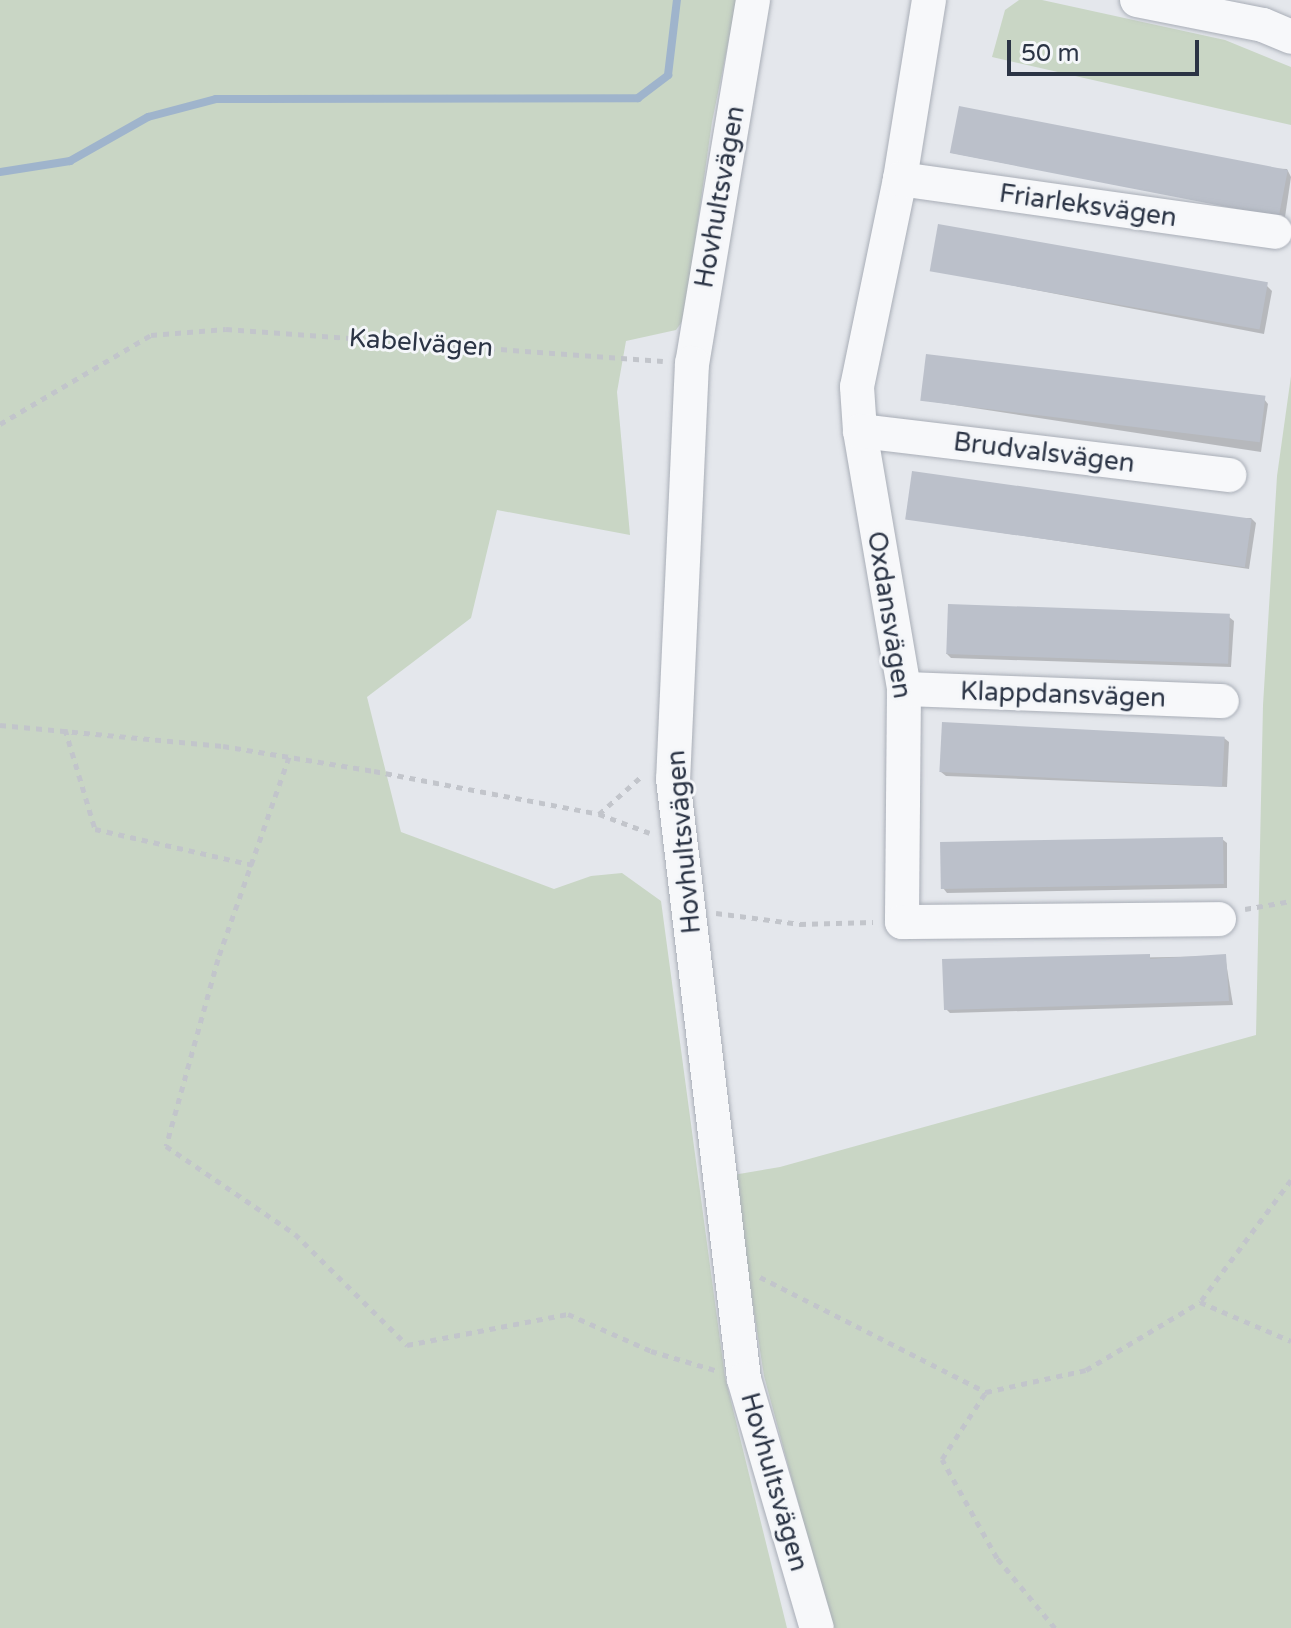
<!DOCTYPE html>
<meta charset="utf-8">
<style>
body{margin:0}
#map{position:relative;width:1291px;height:1628px;overflow:hidden;background:#e4e7ec;font-family:"Varela Round",sans-serif}
div>[style]{position:absolute}
.green>*{inset:0;background:#c9d6c5}
.shadow>*{inset:0;background:#0003}
.stream>*{height:8px;margin:-4px;padding:0 4px;transform-origin:4px;border-radius:4px;background:#9fb4cc}
.building>*{inset:0;background:#bbc0ca;transform-origin:0 0}
.path>*{height:5px;margin-top:-2.5px;transform-origin:0;background:repeating-linear-gradient(90deg,#c2c5cb 0 6px,transparent 0 12px)}
.roads{filter:drop-shadow(0 0 2px #a9aeb7) drop-shadow(0 0 2px #a9aeb7)}
.minor>*{height:34px;margin:-17px;padding:0 17px;transform-origin:17px;border-radius:17px;background:#f7f8fa}
span{translate:-50% -50%;white-space:nowrap;text-align:center;line-height:1.15;-webkit-text-stroke:6px #f4f6f9;paint-order:stroke}
.street-label{font-size:26px;color:#2b3445}
.scale{position:absolute;left:1007px;top:40px;width:192px;height:36px;box-sizing:border-box;border:4px solid #2b3445;border-top:0;padding-left:10px;font-size:24px;line-height:28px;white-space:nowrap;color:#2b3445;-webkit-text-stroke:6px #f4f6f9;paint-order:stroke}
</style>
<div id="map">
<div class="green">
<div style="clip-path:polygon(0 0,737px 0,712px 122px,684px 319px,676px 330px,626px 341px,617px 392px,630px 535px,497px 510px,471px 618px,367px 697px,401px 832px,554px 889px,591px 876px,622px 873px,661px 901px,725px 1377px,787px 1628px,0 1628px)"></div>
<div style="clip-path:polygon(1019px 0,1042px 0,1225px 40px,1291px 67px,1291px 125px,992px 57px,1005px 10px)"></div>
<div style="clip-path:polygon(1291px 376px,1291px 1628px,832px 1628px,764px 1376px,733px 1175px,780px 1167px,1256px 1035px,1263px 705px,1277px 476px)"></div>
</div>
<div class="shadow">
<div style="clip-path:polygon(952px 153px,1287px 169px,1291px 177px,1285px 217px)"></div>
<div style="clip-path:polygon(932px 270px,1267px 286px,1272px 291px,1264px 334px)"></div>
<div style="clip-path:polygon(1264px 399px,1268px 404px,1261px 452px,922px 400px)"></div>
<div style="clip-path:polygon(1251px 518px,1256px 523px,1249px 569px,908px 519px)"></div>
<div style="clip-path:polygon(1229px 617px,1234px 621px,1231px 667px,951px 658px,946px 653px)"></div>
<div style="clip-path:polygon(1224px 738px,1229px 742px,1227px 787px,946px 776px,941px 772px)"></div>
<div style="clip-path:polygon(1222px 839px,1227px 843px,1227px 888px,947px 893px,943px 888px)"></div>
<div style="clip-path:polygon(1225px 956px,1233px 1005px,950px 1013px,946px 1009px,944px 961px)"></div>
</div>
<div class="stream">
<div style="left:0;top:172px;width:71px;rotate:-8.9deg"></div>
<div style="left:70px;top:161px;width:90px;rotate:-29.4deg"></div>
<div style="left:148px;top:117px;width:70px;rotate:-14.8deg"></div>
<div style="left:216px;top:99px;width:422px;rotate:-0.1deg"></div>
<div style="left:638px;top:98px;width:38px;rotate:-37deg"></div>
<div style="left:668px;top:75px;width:76px;rotate:-83.2deg"></div>
</div>
<div class="building">
<div style="left:959px;top:106px;width:335px;height:48px;rotate:11deg"></div>
<div style="left:938px;top:224px;width:335px;height:48px;rotate:10deg"></div>
<div style="left:926px;top:354px;width:342px;height:47px;rotate:7deg"></div>
<div style="left:912px;top:471px;width:343px;height:49px;rotate:8deg"></div>
<div style="left:948px;top:604px;width:282px;height:50px;rotate:2deg"></div>
<div style="left:942px;top:722px;width:283px;height:50px;rotate:3deg"></div>
<div style="left:1223px;top:837px;width:47px;height:283px;rotate:89deg"></div>
<div style="clip-path:polygon(1150px 954px,1150px 959px,1226px 954px,1229px 1001px,944px 1010px,942px 959px)"></div>
</div>
<div class="path">
<div style="left:0;top:424px;width:175px;rotate:-30.5deg"></div>
<div style="left:151px;top:335px;width:75px;rotate:-4.6deg"></div>
<div style="left:226px;top:329px;width:438px;rotate:4.2deg"></div>
<div style="left:0;top:725px;width:224px;rotate:5.4deg"></div>
<div style="left:223px;top:746px;width:153px;rotate:9.4deg"></div>
<div style="left:374px;top:771px;width:229px;rotate:10.8deg"></div>
<div style="left:599px;top:814px;width:54px;rotate:20.4deg"></div>
<div style="left:65px;top:729px;width:104px;rotate:73.3deg"></div>
<div style="left:95px;top:829px;width:162px;rotate:12.8deg"></div>
<div style="left:289px;top:757px;width:214px;rotate:109.4deg"></div>
<div style="left:218px;top:959px;width:194px;rotate:105.5deg"></div>
<div style="left:166px;top:1146px;width:156px;rotate:34.3deg"></div>
<div style="left:295px;top:1234px;width:158px;rotate:44.7deg"></div>
<div style="left:407px;top:1345px;width:164px;rotate:-10.9deg"></div>
<div style="left:568px;top:1314px;width:91px;rotate:24deg"></div>
<div style="left:651px;top:1351px;width:67px;rotate:16.5deg"></div>
<div style="left:599px;top:814px;width:59px;rotate:-41.6deg"></div>
<div style="left:1245px;top:909px;width:47px;rotate:-9.9deg"></div>
<div style="left:716px;top:913px;width:85px;rotate:7.5deg"></div>
<div style="left:800px;top:924px;width:73px;rotate:-1.6deg"></div>
<div style="left:1291px;top:1180px;width:152px;rotate:126.7deg"></div>
<div style="left:1200px;top:1302px;width:99px;rotate:23.2deg"></div>
<div style="left:760px;top:1277px;width:254px;rotate:27deg"></div>
<div style="left:1055px;top:1628px;width:91px;rotate:-129.6deg"></div>
<div style="left:997px;top:1558px;width:113px;rotate:-119.1deg"></div>
<div style="left:942px;top:1459px;width:80px;rotate:-56.7deg"></div>
<div style="left:986px;top:1392px;width:102px;rotate:-12.4deg"></div>
<div style="left:1086px;top:1370px;width:133px;rotate:-30.8deg"></div>
</div>
<div class="roads">
<div class="minor">
<div style="left:753px;top:0;width:368px;rotate:99.5deg"></div>
<div style="left:692px;top:363px;width:416px;rotate:92.6deg"></div>
<div style="left:673px;top:779px;width:604px;rotate:83.25deg"></div>
<div style="left:744px;top:1379px;width:259px;rotate:73.7deg"></div>
<div style="left:929px;top:0;width:181px;rotate:99.2deg"></div>
<div style="left:900px;top:179px;width:212px;rotate:101.7deg"></div>
<div style="left:857px;top:387px;width:44px;rotate:86.1deg"></div>
<div style="left:860px;top:431px;width:262px;rotate:80.3deg"></div>
<div style="left:904px;top:689px;width:233px;rotate:90.5deg"></div>
<div style="left:902px;top:922px;width:317px;rotate:-0.5deg"></div>
<div style="left:1137px;top:0;width:128px;rotate:11.2deg"></div>
<div style="left:1263px;top:25px;width:30px;rotate:23deg"></div>
<div style="left:900px;top:179px;width:379px;rotate:8deg"></div>
<div style="left:860px;top:431px;width:372px;rotate:6.8deg"></div>
<div style="left:904px;top:689px;width:318px;rotate:2.2deg"></div>
</div>
</div>
<div class="street-label">
<span style="left:720px;top:197px;rotate:-80deg">Hovhultsvägen</span>
<span style="left:1088px;top:206px;rotate:8deg">Friarleksvägen</span>
<span style="left:421px;top:343px;rotate:4deg">Kabelvägen</span>
<span style="left:1044px;top:453px;rotate:7deg">Brudvalsvägen</span>
<span style="left:889px;top:615px;rotate:81deg">Oxdansvägen</span>
<span style="left:1063px;top:695px;rotate:2deg">Klappdansvägen</span>
<span style="left:684px;top:842px;rotate:-95deg">Hovhultsvägen</span>
<span style="left:774px;top:1482px;rotate:74deg">Hovhultsvägen</span>
</div>
<div class="scale">50 m</div>
</div>
